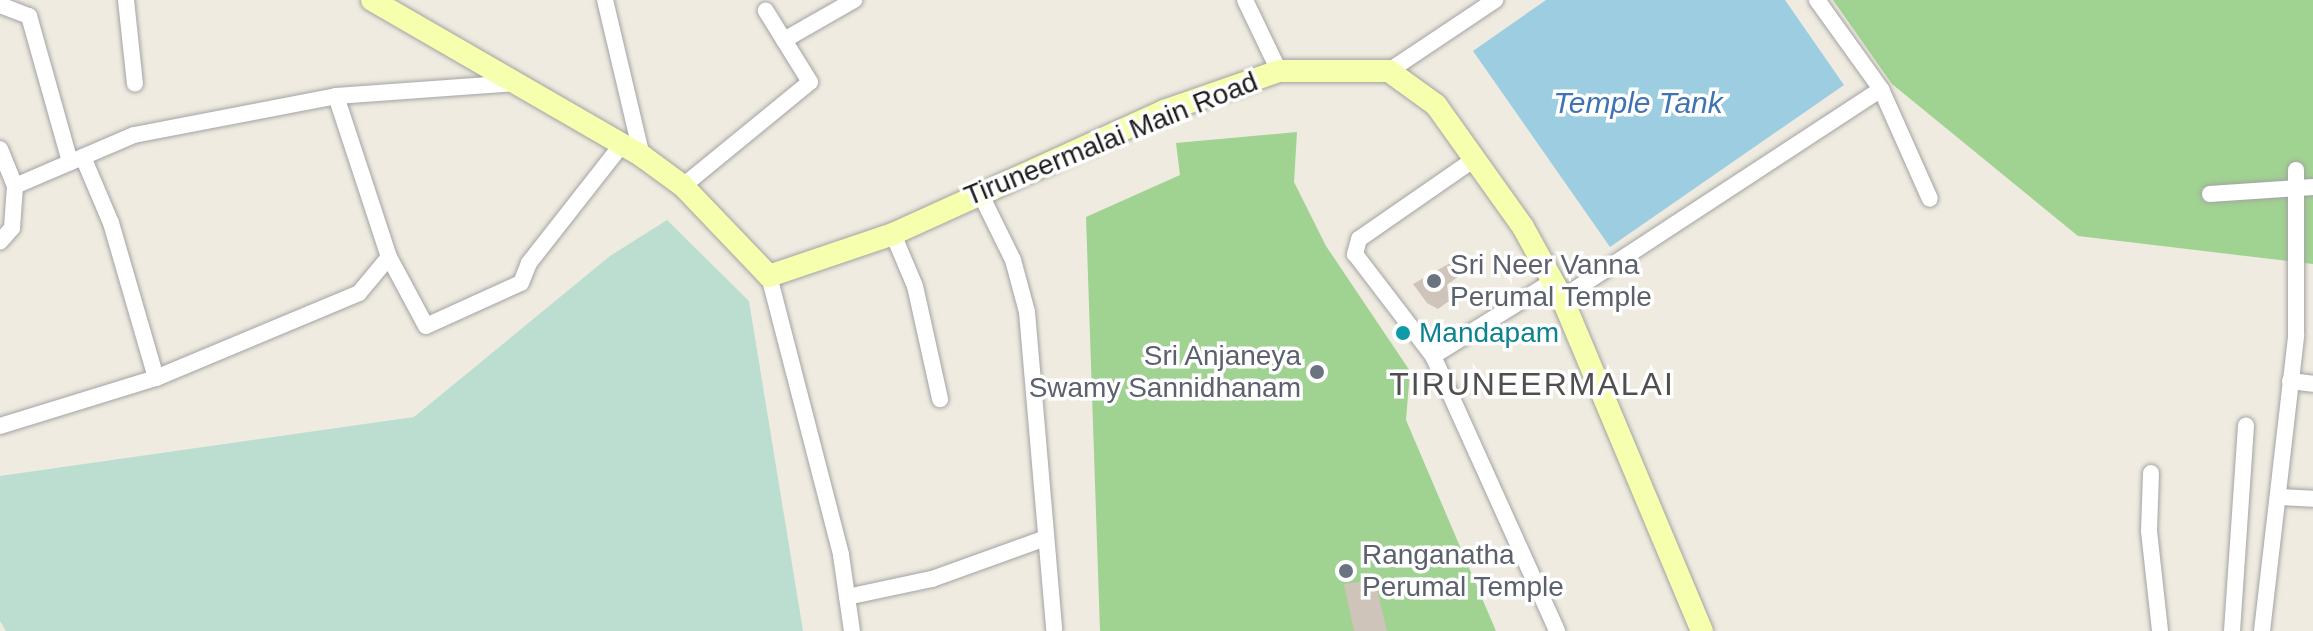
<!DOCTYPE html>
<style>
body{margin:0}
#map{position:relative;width:2313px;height:631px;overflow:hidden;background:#efebe0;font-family:Arial,sans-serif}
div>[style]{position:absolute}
.forest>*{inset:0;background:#a0d291}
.wetland>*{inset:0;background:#bbded0}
.water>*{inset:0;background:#9ccde1}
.building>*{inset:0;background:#cfc4b9}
.roads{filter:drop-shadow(0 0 2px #a3a3a3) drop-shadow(0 0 2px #a3a3a3)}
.street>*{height:16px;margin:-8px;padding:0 8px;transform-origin:8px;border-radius:8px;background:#fff}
.secondary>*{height:22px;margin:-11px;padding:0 11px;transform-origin:11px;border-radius:11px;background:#f6ffae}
.dots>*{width:22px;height:22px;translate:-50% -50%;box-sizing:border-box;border:4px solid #fff;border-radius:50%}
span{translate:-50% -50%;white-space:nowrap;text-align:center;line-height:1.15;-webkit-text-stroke:7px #fff;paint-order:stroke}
.street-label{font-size:28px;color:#1c1c1c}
.worship-label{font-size:28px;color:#5b616d}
.left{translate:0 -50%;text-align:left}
.right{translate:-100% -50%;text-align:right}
.culture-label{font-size:28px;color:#0d838f}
.water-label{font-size:30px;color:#4073b4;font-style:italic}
.quarter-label{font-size:32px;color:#4f4f4f;letter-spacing:2px}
</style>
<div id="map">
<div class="forest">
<div style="clip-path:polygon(1833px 0,2313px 0,2313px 264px,2078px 236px,1892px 84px)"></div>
<div style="clip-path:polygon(1297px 132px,1294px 182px,1326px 246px,1410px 371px,1406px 420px,1496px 631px,1100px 631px,1086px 217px,1180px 175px,1176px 143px)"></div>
</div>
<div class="wetland">
<div style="clip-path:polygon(667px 220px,749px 301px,803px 631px,6px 631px,0 621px,0 476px,414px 417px,610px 256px)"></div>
</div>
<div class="water">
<div style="clip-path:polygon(1546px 0,1785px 0,1844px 85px,1610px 247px,1473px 51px)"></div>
</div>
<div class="building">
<div style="clip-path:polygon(1459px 258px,1467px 270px,1447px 285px,1449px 301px,1438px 309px,1427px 303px,1413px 284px)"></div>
<div style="clip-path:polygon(1375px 580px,1387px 631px,1354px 631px,1344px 584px)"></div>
</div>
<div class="roads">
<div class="street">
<div style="left:126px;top:0;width:84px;rotate:83.9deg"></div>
<div style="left:605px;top:0;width:160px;rotate:76.7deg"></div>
<div style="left:1245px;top:0;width:79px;rotate:64.4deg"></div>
<div style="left:1817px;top:0;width:110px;rotate:54.3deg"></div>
<div style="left:1881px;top:89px;width:120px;rotate:66deg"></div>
<div style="left:0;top:5px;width:31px;rotate:21deg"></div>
<div style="left:29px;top:16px;width:152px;rotate:74.3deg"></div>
<div style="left:784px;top:40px;width:81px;rotate:-29.7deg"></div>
<div style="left:1389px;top:71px;width:128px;rotate:-33.8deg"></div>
<div style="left:336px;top:96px;width:169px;rotate:71.8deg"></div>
<div style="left:389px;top:257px;width:78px;rotate:61.8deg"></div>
<div style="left:426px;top:326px;width:104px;rotate:-24.4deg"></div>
<div style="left:521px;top:283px;width:22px;rotate:-68deg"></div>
<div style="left:529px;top:263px;width:147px;rotate:-51.9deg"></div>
<div style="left:0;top:149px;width:40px;rotate:68deg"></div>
<div style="left:15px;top:186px;width:42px;rotate:94.1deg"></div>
<div style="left:12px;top:228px;width:18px;rotate:131deg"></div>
<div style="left:83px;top:157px;width:72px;rotate:67deg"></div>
<div style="left:111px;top:223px;width:161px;rotate:73.8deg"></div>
<div style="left:1476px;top:158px;width:142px;rotate:145.3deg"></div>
<div style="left:1359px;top:239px;width:16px;rotate:105deg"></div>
<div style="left:1355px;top:254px;width:128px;rotate:52.6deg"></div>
<div style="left:1433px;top:356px;width:302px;rotate:65.7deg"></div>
<div style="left:15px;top:186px;width:129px;rotate:-23.2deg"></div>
<div style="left:134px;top:135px;width:206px;rotate:-10.9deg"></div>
<div style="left:336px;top:96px;width:181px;rotate:-4.1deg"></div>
<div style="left:683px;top:186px;width:164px;rotate:-39.3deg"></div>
<div style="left:810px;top:82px;width:84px;rotate:-121.8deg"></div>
<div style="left:979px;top:191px;width:77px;rotate:63.8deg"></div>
<div style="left:1013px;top:260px;width:54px;rotate:74.9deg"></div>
<div style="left:1027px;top:312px;width:318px;rotate:85.1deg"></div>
<div style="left:2210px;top:194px;width:103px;rotate:-3.9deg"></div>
<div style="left:893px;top:234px;width:56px;rotate:67.1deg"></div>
<div style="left:915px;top:286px;width:116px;rotate:77.5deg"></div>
<div style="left:769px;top:276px;width:288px;rotate:75.5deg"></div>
<div style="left:841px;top:555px;width:77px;rotate:81.8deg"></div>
<div style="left:1562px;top:298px;width:381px;rotate:-33.2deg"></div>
<div style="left:1433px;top:356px;width:142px;rotate:-32deg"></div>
<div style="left:2290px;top:381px;width:23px;rotate:7deg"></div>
<div style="left:0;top:426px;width:163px;rotate:-17.1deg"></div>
<div style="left:156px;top:378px;width:220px;rotate:-22.7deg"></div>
<div style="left:359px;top:293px;width:47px;rotate:-50.2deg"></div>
<div style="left:2151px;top:473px;width:58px;rotate:92deg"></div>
<div style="left:2149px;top:531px;width:101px;rotate:83.7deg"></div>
<div style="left:2280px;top:497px;width:33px;rotate:3deg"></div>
<div style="left:847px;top:597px;width:87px;rotate:-12deg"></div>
<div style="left:932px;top:579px;width:118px;rotate:-19.8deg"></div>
<div style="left:2232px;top:631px;width:206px;rotate:-86.1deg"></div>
<div style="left:2262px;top:631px;width:298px;rotate:-83.4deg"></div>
<div style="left:2296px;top:335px;width:165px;rotate:-90deg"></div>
</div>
<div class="secondary">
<div style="left:372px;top:0;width:312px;rotate:30deg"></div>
<div style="left:642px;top:156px;width:51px;rotate:36.2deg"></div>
<div style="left:683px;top:186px;width:124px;rotate:46.3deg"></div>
<div style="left:769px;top:276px;width:131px;rotate:-18.7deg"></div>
<div style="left:893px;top:234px;width:298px;rotate:-24.4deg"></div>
<div style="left:1164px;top:111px;width:122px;rotate:-19.2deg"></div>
<div style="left:1279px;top:71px;width:110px"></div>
<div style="left:1389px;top:71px;width:58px;rotate:35.9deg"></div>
<div style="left:1436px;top:105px;width:150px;rotate:54.5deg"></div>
<div style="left:1523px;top:227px;width:81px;rotate:61.2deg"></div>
<div style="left:1562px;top:298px;width:361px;rotate:67.2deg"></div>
</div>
</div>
<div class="dots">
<div style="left:1434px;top:281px;background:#6b7280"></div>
<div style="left:1403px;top:333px;background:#0f9aa8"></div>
<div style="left:1317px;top:372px;background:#6b7280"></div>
<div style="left:1346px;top:571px;background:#6b7280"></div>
</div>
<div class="street-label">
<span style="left:1111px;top:139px;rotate:-22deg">Tiruneermalai Main Road</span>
</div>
<div class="worship-label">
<span class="left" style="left:1450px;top:281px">Sri Neer Vanna<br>Perumal Temple</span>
<span class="right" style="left:1301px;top:372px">Sri Anjaneya<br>Swamy Sannidhanam</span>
<span class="left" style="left:1362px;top:571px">Ranganatha<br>Perumal Temple</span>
</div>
<div class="culture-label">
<span class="left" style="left:1419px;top:333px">Mandapam</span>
</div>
<div class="water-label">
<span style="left:1638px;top:103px">Temple Tank</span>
</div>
<div class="quarter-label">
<span style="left:1532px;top:384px">TIRUNEERMALAI</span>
</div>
</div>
